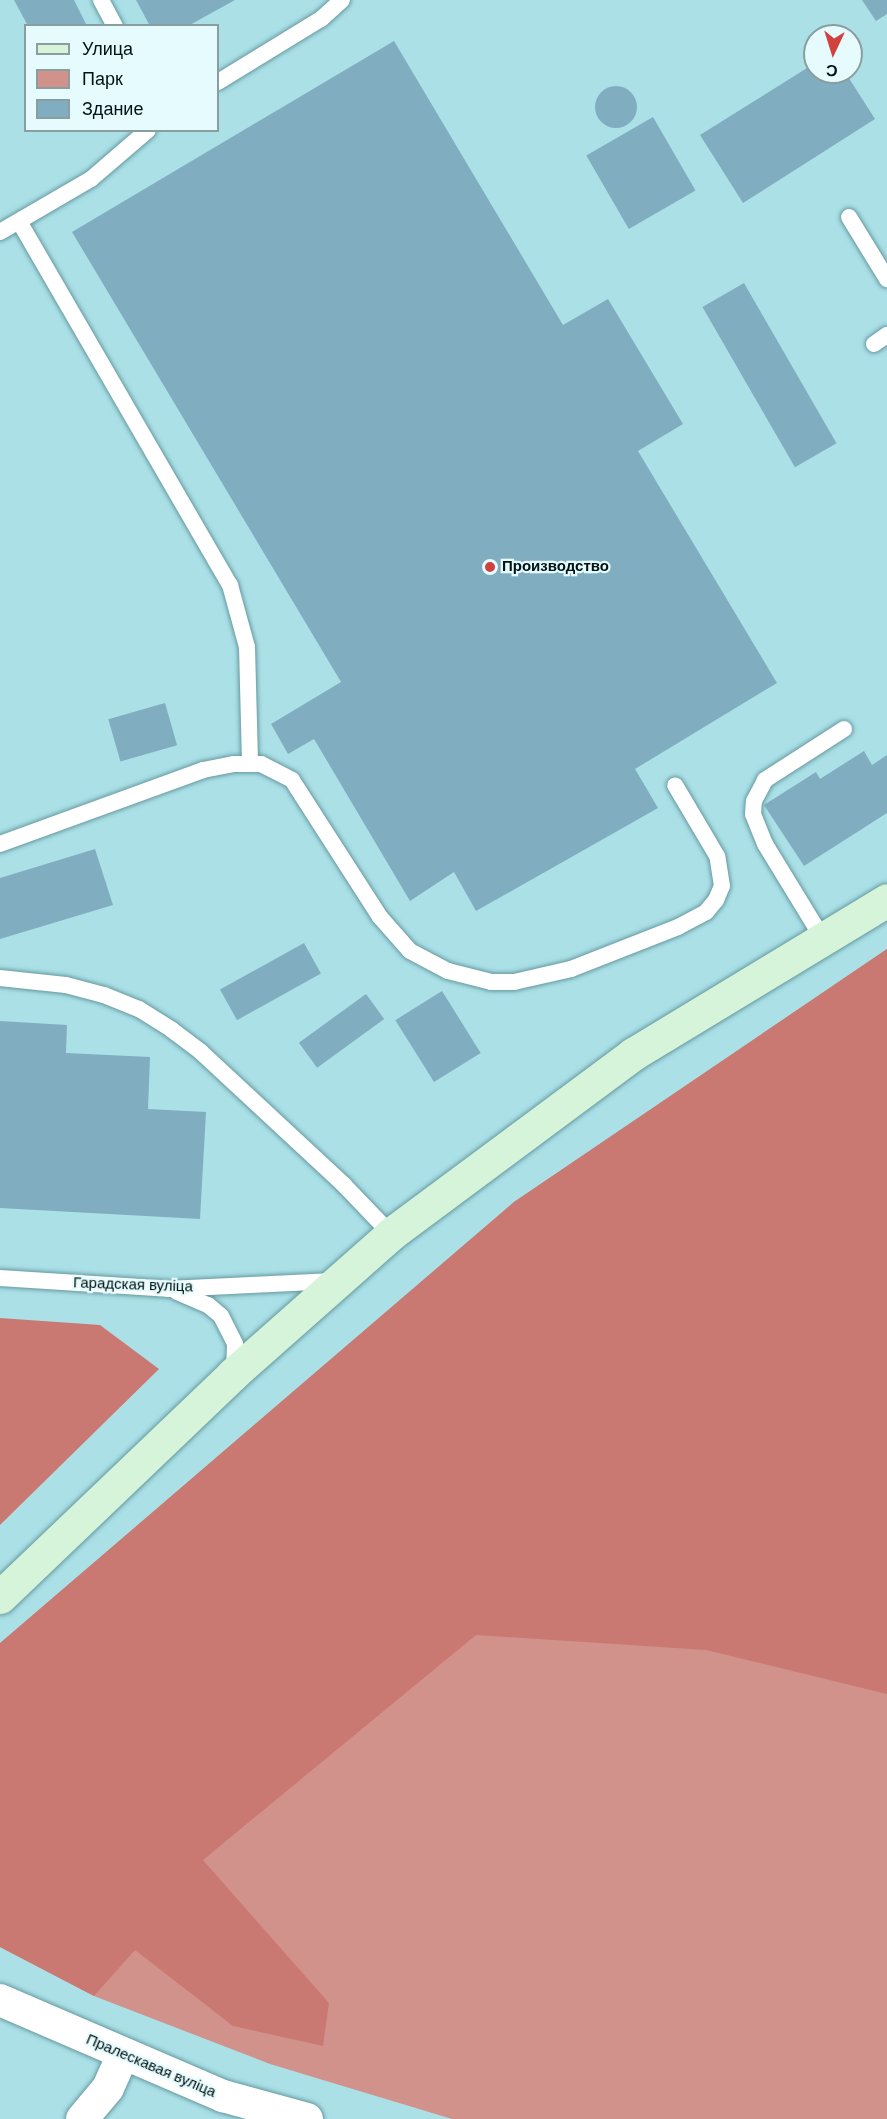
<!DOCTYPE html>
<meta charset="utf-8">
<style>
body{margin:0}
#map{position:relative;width:887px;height:2119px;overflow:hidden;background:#abe0e7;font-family:"DM Sans",sans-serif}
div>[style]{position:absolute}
.green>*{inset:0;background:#d1928b}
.forest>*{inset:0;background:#ca7972}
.building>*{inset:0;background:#81adc0;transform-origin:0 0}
.round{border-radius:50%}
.roads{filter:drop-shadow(0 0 2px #6699a0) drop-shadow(0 0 2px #6699a0)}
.lane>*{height:16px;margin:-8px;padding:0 8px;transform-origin:8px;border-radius:8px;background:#fff}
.street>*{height:32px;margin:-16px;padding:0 16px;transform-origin:16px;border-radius:16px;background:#fff}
.secondary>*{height:33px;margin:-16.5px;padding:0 16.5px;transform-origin:16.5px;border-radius:16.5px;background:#d6f4d9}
.dots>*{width:16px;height:16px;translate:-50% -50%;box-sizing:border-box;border:3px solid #e6fbfd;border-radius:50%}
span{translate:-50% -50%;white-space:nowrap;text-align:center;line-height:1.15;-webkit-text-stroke:4.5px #e6fbfd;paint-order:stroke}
.poi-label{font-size:15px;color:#011315;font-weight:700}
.left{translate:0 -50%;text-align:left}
.street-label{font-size:15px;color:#011315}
.legend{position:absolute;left:24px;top:24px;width:195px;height:108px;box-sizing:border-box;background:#e6fbfd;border:2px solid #8a9ea0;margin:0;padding:8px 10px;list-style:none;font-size:18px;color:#011315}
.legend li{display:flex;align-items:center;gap:12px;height:30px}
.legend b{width:30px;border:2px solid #8a9ea0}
.north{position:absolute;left:803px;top:24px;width:60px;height:60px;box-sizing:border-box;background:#e6fbfd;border:2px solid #8a9ea0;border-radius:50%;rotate:184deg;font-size:16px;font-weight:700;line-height:24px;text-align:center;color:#011315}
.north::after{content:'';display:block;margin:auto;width:21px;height:27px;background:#d1423f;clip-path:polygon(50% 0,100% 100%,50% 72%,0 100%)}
</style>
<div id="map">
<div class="green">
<div style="clip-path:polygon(887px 949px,887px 2119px,452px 2119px,270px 2064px,94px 1996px,0 1947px,0 1644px,514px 1202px)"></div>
</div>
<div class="forest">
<div style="clip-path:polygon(887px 949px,887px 1694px,706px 1650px,476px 1635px,203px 1860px,329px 2003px,323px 2046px,233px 2026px,135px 1950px,94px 1996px,0 1947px,0 1643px,514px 1202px)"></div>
<div style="clip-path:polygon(0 1318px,100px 1325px,159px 1369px,0 1525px)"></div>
</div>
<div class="building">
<div style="clip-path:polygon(14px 0,74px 0,87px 26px,28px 26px)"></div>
<div style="clip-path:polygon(136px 0,235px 0,188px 26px,150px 26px)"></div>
<div style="clip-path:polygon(862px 0,887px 0,887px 14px,876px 21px)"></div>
<div style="clip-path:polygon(394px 41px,563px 325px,608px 299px,683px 424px,638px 451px,777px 683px,635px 769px,658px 808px,476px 911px,454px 872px,410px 901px,314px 739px,288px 754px,271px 724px,341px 682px,72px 232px)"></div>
<div style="clip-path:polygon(815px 63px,815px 72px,845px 72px,875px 119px,743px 203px,700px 135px)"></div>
<div class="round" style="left:595px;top:86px;width:42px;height:42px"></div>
<div style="left:653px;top:117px;width:85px;height:77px;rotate:60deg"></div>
<div style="left:744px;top:283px;width:185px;height:48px;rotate:60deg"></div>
<div style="left:165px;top:703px;width:44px;height:59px;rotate:74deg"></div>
<div style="clip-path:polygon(864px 751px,872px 765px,887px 755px,887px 813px,804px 866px,764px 805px,816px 772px,820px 779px)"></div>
<div style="clip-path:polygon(95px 849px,113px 905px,0 939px,0 878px)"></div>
<div style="left:304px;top:943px;width:35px;height:96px;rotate:61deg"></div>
<div style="left:442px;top:991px;width:73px;height:55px;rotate:58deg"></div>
<div style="left:366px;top:994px;width:31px;height:83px;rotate:54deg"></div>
<div style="clip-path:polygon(0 1021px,67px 1025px,66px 1053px,150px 1057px,148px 1109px,206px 1112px,200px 1219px,0 1208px)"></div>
</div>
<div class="roads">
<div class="lane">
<div style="left:101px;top:0;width:30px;rotate:62deg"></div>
<div style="left:218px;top:82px;width:121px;rotate:-31.5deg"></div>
<div style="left:321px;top:19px;width:28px;rotate:-42deg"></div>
<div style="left:849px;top:217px;width:73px;rotate:58.5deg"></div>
<div style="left:20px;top:223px;width:419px;rotate:59.9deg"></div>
<div style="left:230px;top:585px;width:64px;rotate:74.7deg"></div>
<div style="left:247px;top:647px;width:116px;rotate:88.5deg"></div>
<div style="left:0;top:232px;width:105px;rotate:-30.2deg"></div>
<div style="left:91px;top:179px;width:75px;rotate:-40.7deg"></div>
<div style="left:874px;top:344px;width:16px;rotate:-35deg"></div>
<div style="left:0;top:844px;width:216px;rotate:-20deg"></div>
<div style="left:203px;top:770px;width:32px;rotate:-11deg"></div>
<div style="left:234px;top:764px;width:27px"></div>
<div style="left:261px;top:764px;width:35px;rotate:27deg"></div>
<div style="left:292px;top:780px;width:163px;rotate:57.3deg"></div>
<div style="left:380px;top:917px;width:45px;rotate:48.6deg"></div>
<div style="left:410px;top:951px;width:43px;rotate:27.8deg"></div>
<div style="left:448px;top:971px;width:44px;rotate:14.3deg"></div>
<div style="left:491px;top:982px;width:23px"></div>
<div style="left:514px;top:982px;width:58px;rotate:-12.8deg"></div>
<div style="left:571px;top:969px;width:115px;rotate:-21.4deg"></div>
<div style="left:678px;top:927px;width:32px;rotate:-28deg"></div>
<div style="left:706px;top:912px;width:16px;rotate:-50deg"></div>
<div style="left:716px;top:900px;width:15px;rotate:-67deg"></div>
<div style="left:722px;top:886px;width:30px;rotate:-99deg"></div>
<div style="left:717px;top:856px;width:82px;rotate:-120.6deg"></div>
<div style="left:823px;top:939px;width:111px;rotate:-121.4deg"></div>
<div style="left:765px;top:844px;width:32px;rotate:-112deg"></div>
<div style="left:753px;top:814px;width:13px;rotate:-86deg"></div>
<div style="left:754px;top:801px;width:24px;rotate:-62deg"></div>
<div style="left:765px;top:780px;width:94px;rotate:-32.8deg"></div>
<div style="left:0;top:978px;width:66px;rotate:6.1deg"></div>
<div style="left:66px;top:985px;width:39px;rotate:15deg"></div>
<div style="left:104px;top:995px;width:38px;rotate:22deg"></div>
<div style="left:139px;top:1009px;width:39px;rotate:32deg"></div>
<div style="left:172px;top:1030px;width:36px;rotate:37deg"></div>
<div style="left:201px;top:1052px;width:195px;rotate:42.9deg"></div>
<div style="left:344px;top:1185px;width:68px;rotate:46.2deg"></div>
<div style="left:0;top:1278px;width:168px;rotate:3.7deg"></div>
<div style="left:168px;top:1289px;width:166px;rotate:-2.8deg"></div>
<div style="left:177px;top:1292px;width:34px;rotate:23deg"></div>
<div style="left:208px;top:1305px;width:17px;rotate:40deg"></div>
<div style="left:221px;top:1316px;width:31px;rotate:63deg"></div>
<div style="left:235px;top:1344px;width:27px;rotate:92deg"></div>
</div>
<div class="street">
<div style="left:0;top:2000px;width:243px;rotate:23.3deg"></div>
<div style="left:223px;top:2096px;width:87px;rotate:15.3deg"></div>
<div style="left:82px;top:2119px;width:40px;rotate:-50deg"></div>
<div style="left:108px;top:2088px;width:36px;rotate:-66deg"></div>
</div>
<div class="secondary">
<div style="left:0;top:1597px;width:323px;rotate:-43.7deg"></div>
<div style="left:233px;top:1374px;width:211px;rotate:-41.5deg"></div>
<div style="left:391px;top:1234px;width:302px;rotate:-36.6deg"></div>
<div style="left:633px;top:1054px;width:297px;rotate:-31.2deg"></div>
</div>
</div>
<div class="dots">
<div style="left:490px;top:567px;background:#d1423f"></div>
</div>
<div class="poi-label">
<span class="left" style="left:502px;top:567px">Производство</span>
</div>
<div class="street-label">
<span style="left:133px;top:1285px;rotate:2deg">Гарадская вуліца</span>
<span style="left:151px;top:2066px;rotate:23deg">Пралескавая вуліца</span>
</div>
<ul class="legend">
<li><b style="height:8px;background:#d6f4d9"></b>Улица</li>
<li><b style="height:16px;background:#d1928b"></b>Парк</li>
<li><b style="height:16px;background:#81adc0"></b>Здание</li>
</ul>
<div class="north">С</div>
</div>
